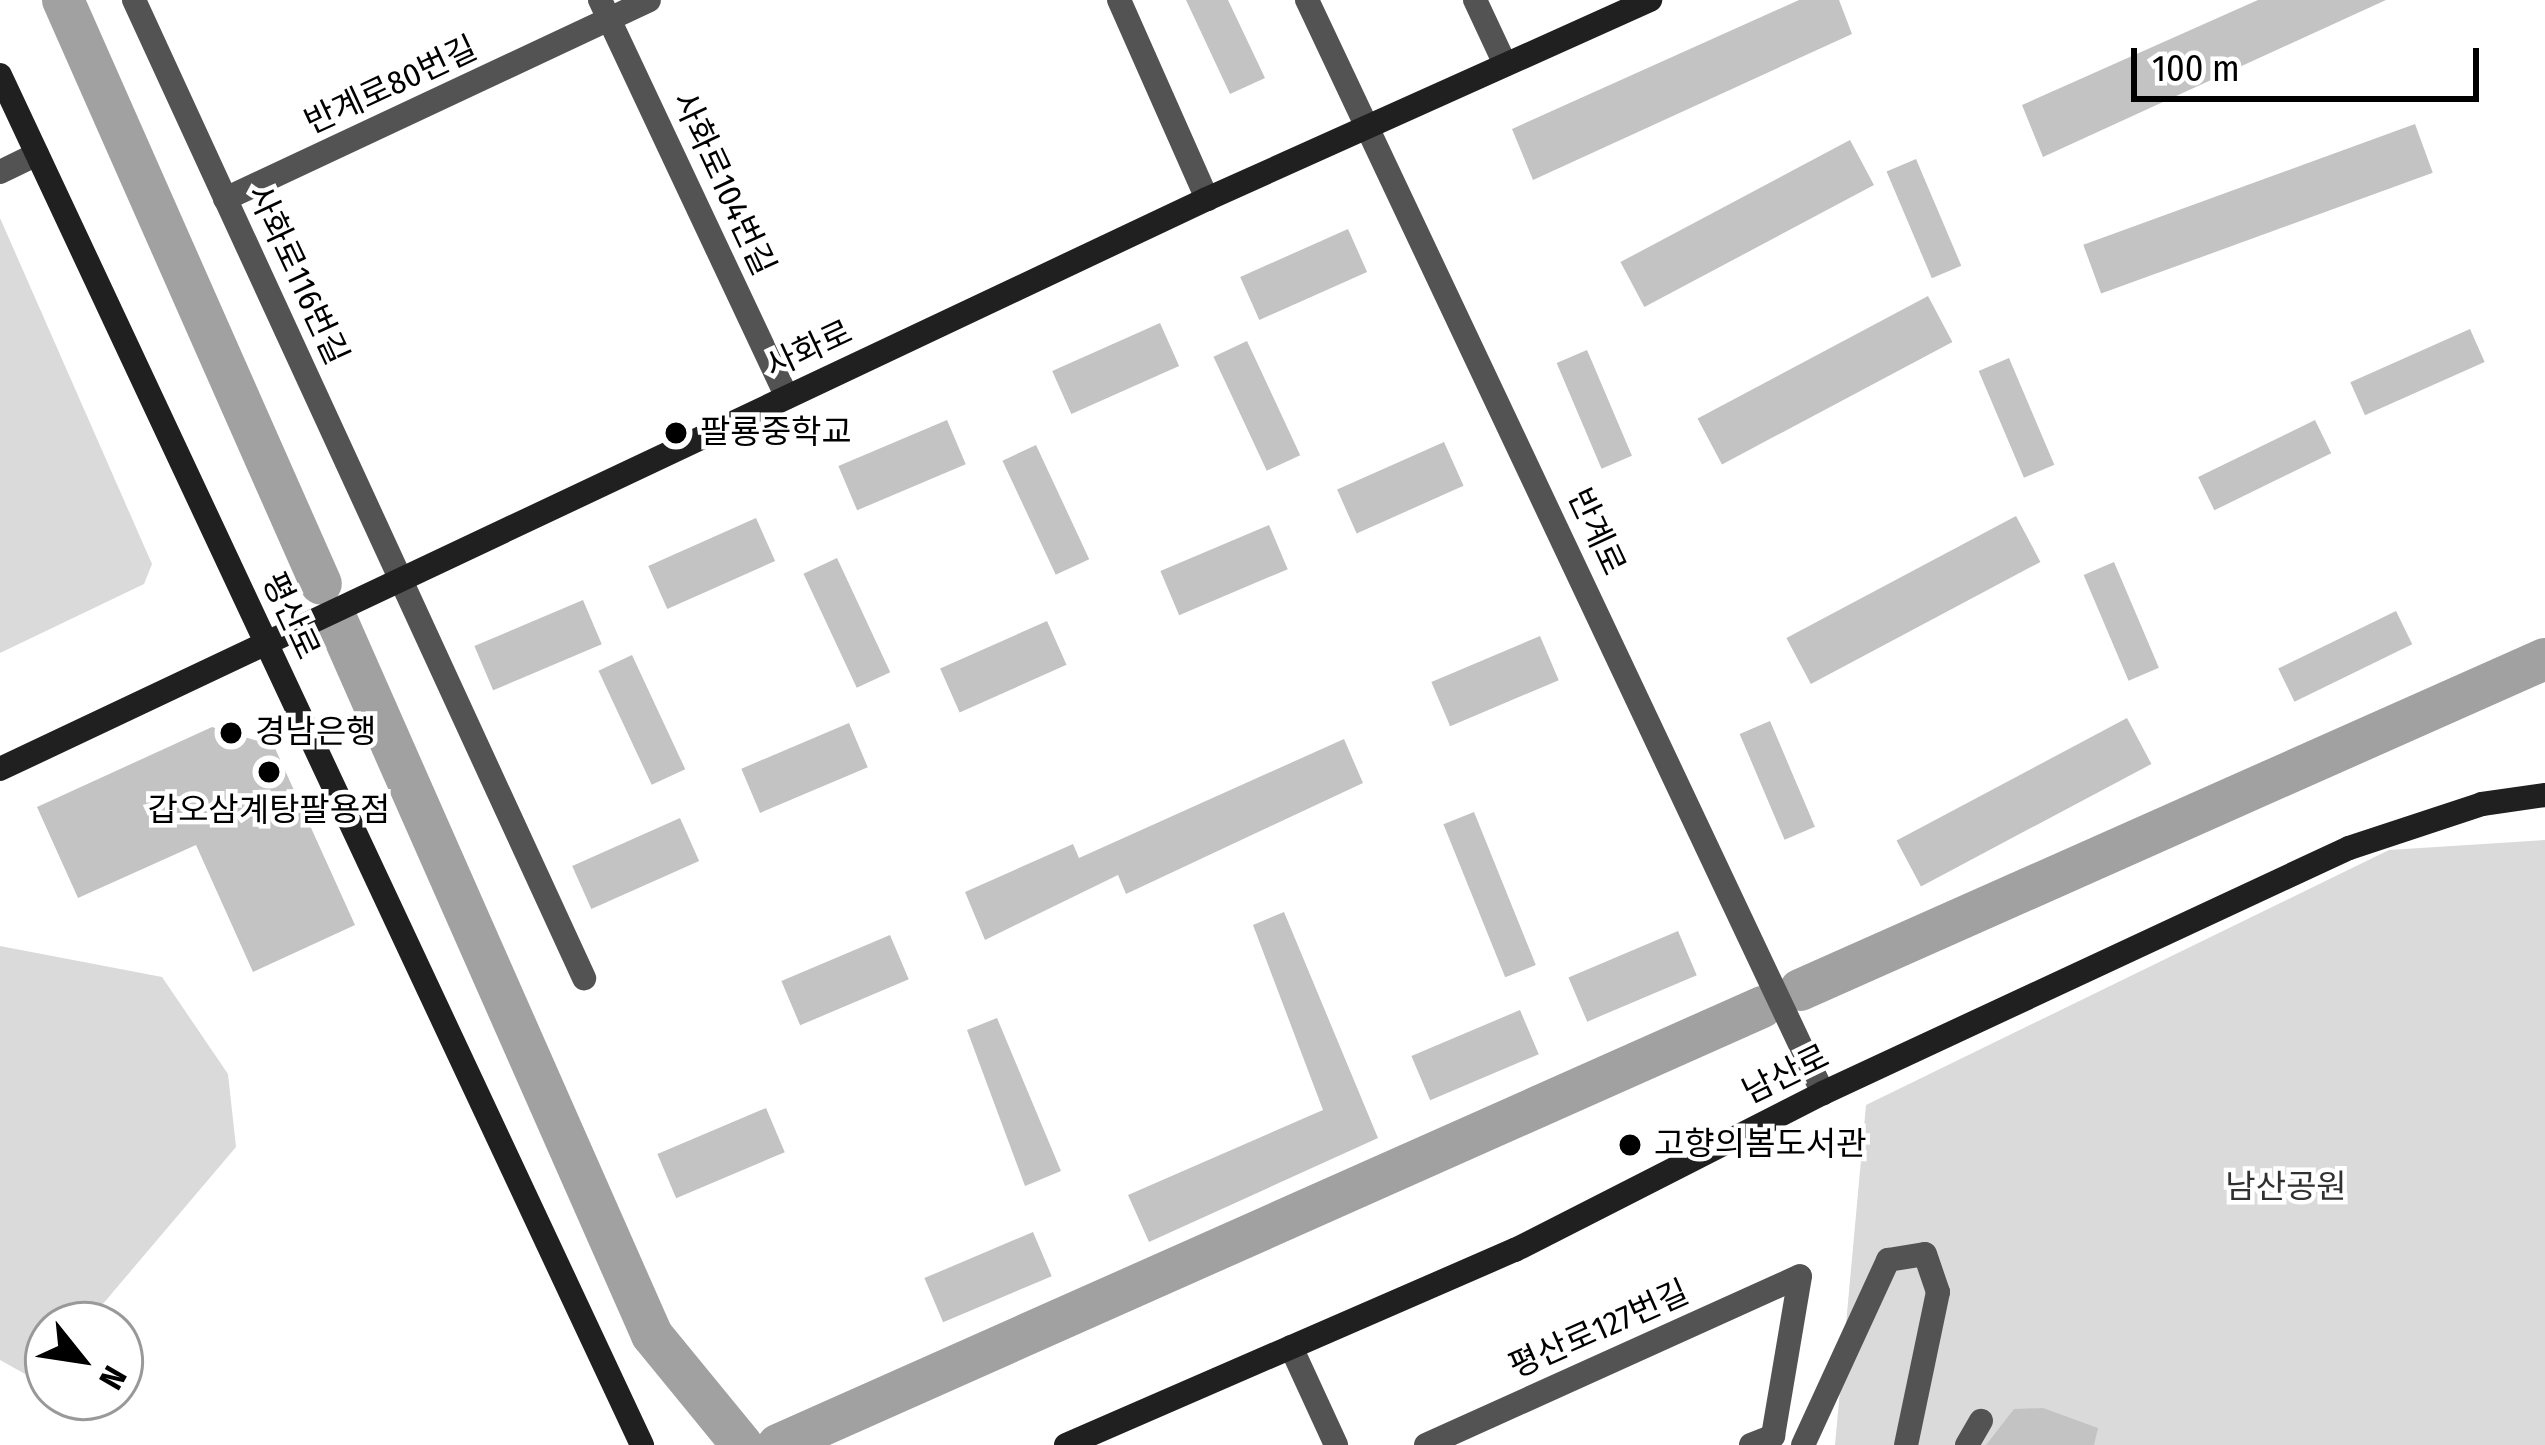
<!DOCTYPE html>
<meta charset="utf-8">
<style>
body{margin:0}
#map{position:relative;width:2545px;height:1445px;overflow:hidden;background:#fff;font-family:"Fira Sans Condensed","Noto Sans KR",sans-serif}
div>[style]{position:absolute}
.green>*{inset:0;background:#dadada}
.river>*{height:42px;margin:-21px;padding:0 21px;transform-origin:21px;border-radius:21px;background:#a1a1a1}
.building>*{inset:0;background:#c3c3c3;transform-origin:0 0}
.minor>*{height:24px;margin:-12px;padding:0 12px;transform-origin:12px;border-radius:12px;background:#535353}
.tertiary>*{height:24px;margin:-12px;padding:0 12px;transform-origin:12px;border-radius:12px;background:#535353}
.secondary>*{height:24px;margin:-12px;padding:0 12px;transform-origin:12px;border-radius:12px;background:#202020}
.dots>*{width:33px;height:33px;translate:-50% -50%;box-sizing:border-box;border:6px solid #fff;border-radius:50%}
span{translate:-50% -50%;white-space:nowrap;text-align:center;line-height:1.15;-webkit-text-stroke:9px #fff;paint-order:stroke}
.street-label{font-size:33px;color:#000}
.poi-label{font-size:33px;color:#000}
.left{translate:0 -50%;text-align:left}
.park-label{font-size:33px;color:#313131}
.north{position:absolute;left:24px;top:1301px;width:120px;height:120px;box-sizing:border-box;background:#fff;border:3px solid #999;border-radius:50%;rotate:120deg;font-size:33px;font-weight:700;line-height:48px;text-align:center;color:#000}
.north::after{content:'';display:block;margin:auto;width:42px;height:54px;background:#000;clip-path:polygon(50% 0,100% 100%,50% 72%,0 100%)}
.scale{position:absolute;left:2131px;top:48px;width:348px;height:54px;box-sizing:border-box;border:6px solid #000;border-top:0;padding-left:15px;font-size:36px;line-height:42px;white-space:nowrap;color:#000;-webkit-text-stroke:9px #fff;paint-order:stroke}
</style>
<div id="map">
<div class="green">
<div style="clip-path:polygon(0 218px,152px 564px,144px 584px,0 653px)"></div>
<div style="clip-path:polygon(2545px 840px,2545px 1445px,1835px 1445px,1866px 1105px,2389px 850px)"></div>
<div style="clip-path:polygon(0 946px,162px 977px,228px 1074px,236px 1147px,85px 1325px,48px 1325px,48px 1365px,34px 1379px,0 1360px)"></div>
</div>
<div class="river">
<div style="left:63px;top:0;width:638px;rotate:66.17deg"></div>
<div style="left:338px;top:623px;width:778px;rotate:66.2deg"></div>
<div style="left:652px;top:1335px;width:142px;rotate:50.7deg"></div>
<div style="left:1800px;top:990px;width:815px;rotate:-23.96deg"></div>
<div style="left:778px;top:1445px;width:1077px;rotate:-23.99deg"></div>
</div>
<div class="building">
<div style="clip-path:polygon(1186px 0,1228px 0,1265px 78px,1230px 94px)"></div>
<div style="clip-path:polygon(1799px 0,1839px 0,1852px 34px,1533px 180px,1512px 129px)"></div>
<div style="clip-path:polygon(2258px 0,2386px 0,2043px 157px,2022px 105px)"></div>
<div style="left:2415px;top:124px;width:52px;height:353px;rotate:70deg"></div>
<div style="left:1850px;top:140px;width:51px;height:260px;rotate:62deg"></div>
<div style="left:1916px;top:159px;width:116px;height:32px;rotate:67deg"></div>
<div style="left:1348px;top:229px;width:47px;height:118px;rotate:66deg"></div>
<div style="left:1928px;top:296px;width:52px;height:261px;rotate:62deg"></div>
<div style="left:1160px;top:323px;width:47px;height:118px;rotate:66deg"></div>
<div style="left:2470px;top:329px;width:36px;height:131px;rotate:66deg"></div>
<div style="left:1247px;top:341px;width:126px;height:37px;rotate:65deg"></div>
<div style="left:1587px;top:350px;width:115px;height:33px;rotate:67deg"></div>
<div style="left:2009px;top:358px;width:116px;height:33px;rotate:67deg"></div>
<div style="left:947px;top:420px;width:48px;height:118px;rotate:67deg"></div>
<div style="left:2315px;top:420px;width:37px;height:130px;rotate:64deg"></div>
<div style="left:1444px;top:442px;width:48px;height:117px;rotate:66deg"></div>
<div style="left:1036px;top:445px;width:126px;height:37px;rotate:65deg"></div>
<div style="left:2016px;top:516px;width:52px;height:260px;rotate:62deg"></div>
<div style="left:756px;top:518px;width:47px;height:118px;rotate:66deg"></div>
<div style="left:1269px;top:525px;width:48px;height:118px;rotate:67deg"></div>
<div style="left:837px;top:558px;width:126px;height:37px;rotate:65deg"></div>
<div style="left:2114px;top:562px;width:115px;height:33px;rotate:67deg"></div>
<div style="left:583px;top:600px;width:48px;height:118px;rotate:67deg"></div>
<div style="left:2396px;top:611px;width:37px;height:131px;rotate:64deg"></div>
<div style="left:1047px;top:621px;width:48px;height:117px;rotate:66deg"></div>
<div style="left:1540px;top:636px;width:48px;height:118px;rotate:67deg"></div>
<div style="left:632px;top:655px;width:126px;height:37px;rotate:65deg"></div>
<div style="left:2127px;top:718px;width:52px;height:261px;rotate:62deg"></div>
<div style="left:1770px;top:721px;width:115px;height:33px;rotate:67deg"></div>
<div style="left:849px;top:723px;width:48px;height:117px;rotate:67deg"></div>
<div style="clip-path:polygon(212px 727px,274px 746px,355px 925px,253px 972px,196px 845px,78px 898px,37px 807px)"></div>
<div style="clip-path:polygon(1344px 739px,1363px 783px,1126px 894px,1118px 875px,985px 940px,965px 892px,1073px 844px,1079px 858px)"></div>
<div style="left:1474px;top:812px;width:165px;height:33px;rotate:68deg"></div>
<div style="left:680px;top:818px;width:47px;height:118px;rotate:66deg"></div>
<div style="clip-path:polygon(1284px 912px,1378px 1138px,1149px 1242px,1128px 1195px,1323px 1110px,1253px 925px)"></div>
<div style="left:1678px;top:931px;width:48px;height:119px;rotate:67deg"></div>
<div style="left:890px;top:935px;width:48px;height:118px;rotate:67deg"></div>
<div style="left:1520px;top:1010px;width:48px;height:118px;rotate:67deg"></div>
<div style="clip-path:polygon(997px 1018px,1061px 1171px,1025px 1186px,967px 1030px)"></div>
<div style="left:766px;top:1108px;width:48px;height:118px;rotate:67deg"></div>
<div style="left:1033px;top:1232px;width:48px;height:118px;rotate:67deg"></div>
<div style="clip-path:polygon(2043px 1408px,2098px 1428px,2094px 1445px,1986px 1445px,2014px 1409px)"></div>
</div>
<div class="minor">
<div style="left:134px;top:0;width:1077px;rotate:65.29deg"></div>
<div style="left:600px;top:0;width:439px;rotate:64.8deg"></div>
<div style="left:1119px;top:0;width:218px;rotate:66.1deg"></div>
<div style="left:1475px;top:0;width:71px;rotate:64.9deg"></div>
<div style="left:0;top:172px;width:41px;rotate:-25.9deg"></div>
<div style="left:225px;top:199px;width:468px;rotate:-25.1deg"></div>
<div style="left:1291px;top:1347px;width:108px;rotate:65.3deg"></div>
<div style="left:1426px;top:1445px;width:410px;rotate:-24.3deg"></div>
<div style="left:1751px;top:1445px;width:24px;rotate:-22deg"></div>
<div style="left:1773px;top:1436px;width:162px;rotate:-80.4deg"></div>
<div style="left:1803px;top:1445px;width:204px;rotate:-65.3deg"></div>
<div style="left:1888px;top:1260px;width:37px;rotate:-9deg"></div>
<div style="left:1925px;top:1254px;width:40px;rotate:71.1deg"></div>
<div style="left:1938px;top:1292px;width:156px;rotate:101.8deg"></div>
<div style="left:1967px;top:1445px;width:28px;rotate:-60deg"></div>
</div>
<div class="tertiary">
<div style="left:1307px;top:0;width:1209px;rotate:64.73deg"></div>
</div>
<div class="secondary">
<div style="left:0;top:75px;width:1513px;rotate:64.89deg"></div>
<div style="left:0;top:769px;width:1335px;rotate:-25.28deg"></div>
<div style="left:1207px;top:199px;width:486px;rotate:-24.2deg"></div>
<div style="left:1066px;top:1445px;width:490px;rotate:-23.5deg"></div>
<div style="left:1515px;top:1250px;width:346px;rotate:-27deg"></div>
<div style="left:1823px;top:1093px;width:580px;rotate:-24.98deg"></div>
<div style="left:2349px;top:848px;width:140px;rotate:-18.3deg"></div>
<div style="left:2482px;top:804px;width:64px;rotate:-8.1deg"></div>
</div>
<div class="dots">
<div style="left:676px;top:433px;background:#000"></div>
<div style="left:231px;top:733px;background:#000"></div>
<div style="left:269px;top:772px;background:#000"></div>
<div style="left:1630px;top:1145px;background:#000"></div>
</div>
<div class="street-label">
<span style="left:391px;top:86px;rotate:-25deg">반계로80번길</span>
<span style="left:723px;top:184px;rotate:65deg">사화로104번길</span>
<span style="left:297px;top:275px;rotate:65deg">사화로116번길</span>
<span style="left:809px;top:350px;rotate:-25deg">사화로</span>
<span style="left:1596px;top:532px;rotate:65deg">반계로</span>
<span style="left:290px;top:616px;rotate:65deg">평산로</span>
<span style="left:1786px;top:1075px;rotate:-26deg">남산로</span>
<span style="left:1599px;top:1330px;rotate:-24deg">평산로127번길</span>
</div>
<div class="poi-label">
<span class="left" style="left:700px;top:433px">팔룡중학교</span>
<span class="left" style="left:255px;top:733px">경남은행</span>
<span style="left:269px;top:811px">갑오삼계탕팔용점</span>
<span class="left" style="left:1654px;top:1145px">고향의봄도서관</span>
</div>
<div class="park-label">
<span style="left:2286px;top:1188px">남산공원</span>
</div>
<div class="north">N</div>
<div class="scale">100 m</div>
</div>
